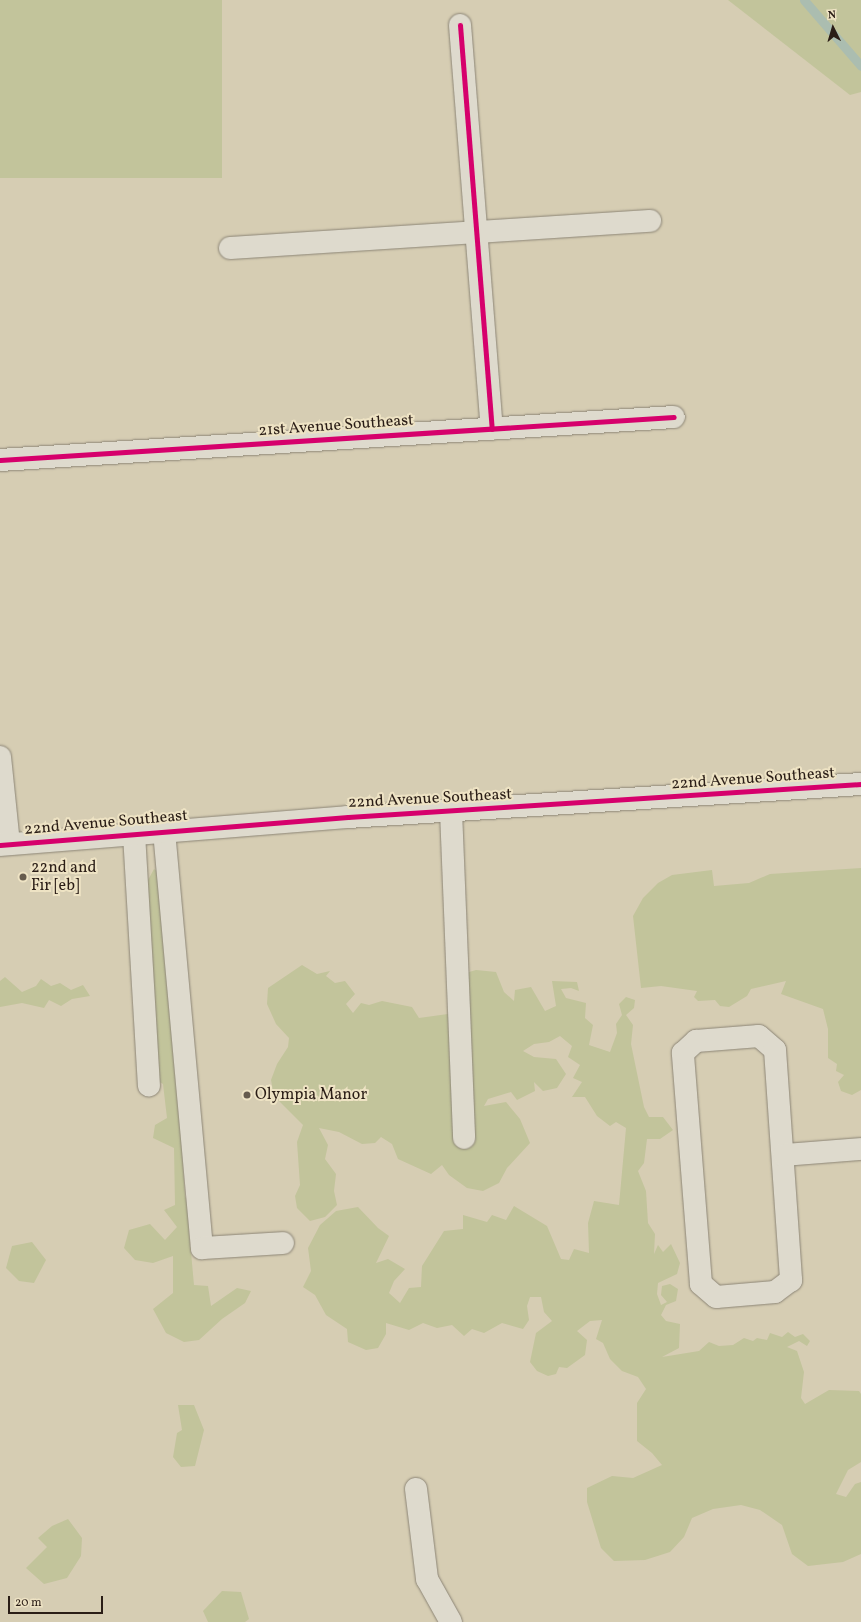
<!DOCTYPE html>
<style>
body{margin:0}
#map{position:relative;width:861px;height:1622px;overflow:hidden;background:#d6cdb3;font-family:Vollkorn,serif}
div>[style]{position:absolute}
.green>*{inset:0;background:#c2c49b;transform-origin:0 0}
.stream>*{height:9px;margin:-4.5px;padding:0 4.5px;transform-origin:4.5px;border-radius:4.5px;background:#abbdb0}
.roads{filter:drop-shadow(0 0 1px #8c8576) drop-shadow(0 0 1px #8c8576)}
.minor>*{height:22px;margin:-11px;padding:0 11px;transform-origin:11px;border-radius:11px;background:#dedacd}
.cycleway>*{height:5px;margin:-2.5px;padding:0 2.5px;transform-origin:2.5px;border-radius:2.5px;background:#d6006c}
.dots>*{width:11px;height:11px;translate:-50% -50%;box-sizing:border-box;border:2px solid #eee3c4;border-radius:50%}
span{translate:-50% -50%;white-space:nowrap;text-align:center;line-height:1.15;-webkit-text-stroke:4px #eee3c4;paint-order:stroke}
.street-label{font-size:16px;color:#2a1d16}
.poi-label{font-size:16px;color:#2a1d16}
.left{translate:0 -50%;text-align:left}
.north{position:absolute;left:813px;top:8px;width:40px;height:40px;-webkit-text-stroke:3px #eee3c4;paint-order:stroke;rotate:355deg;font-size:11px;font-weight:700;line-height:16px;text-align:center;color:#2a1d16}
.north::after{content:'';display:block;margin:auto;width:14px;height:18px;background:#2a1d16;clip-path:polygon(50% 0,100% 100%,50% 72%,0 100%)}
.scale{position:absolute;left:8px;top:1596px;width:95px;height:18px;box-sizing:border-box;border:2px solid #2a1d16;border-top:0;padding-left:5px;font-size:12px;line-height:14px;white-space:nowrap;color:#2a1d16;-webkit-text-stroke:3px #eee3c4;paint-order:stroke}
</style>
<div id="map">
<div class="green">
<div style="left:0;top:0;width:222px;height:178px"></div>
<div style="clip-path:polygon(728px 0,861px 0,861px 92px,850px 95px)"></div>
<div style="clip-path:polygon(861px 868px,861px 1090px,852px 1095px,841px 1091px,838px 1082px,844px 1075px,836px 1071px,837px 1064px,828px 1058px,828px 1029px,823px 1009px,781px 994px,786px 981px,751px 989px,747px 996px,729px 1007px,720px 1006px,715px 1000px,698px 1001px,694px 997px,697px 991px,661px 986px,641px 988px,633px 916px,643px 898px,658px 883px,672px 875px,712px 870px,714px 886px,749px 883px,770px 874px)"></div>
<div style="clip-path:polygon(154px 869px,166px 877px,185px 1197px,192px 1202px,195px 1220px,189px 1230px,194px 1285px,208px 1286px,211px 1306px,237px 1288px,251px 1291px,245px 1303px,222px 1319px,199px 1340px,184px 1342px,166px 1333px,153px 1309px,173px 1293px,173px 1256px,153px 1263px,135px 1260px,124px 1248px,129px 1230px,150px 1224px,165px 1240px,177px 1227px,164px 1210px,175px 1205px,174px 1148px,153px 1138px,155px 1125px,167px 1118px,163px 1084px,141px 1070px,147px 882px)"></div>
<div style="clip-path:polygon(302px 965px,317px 974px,330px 971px,326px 976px,335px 983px,345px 981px,355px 994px,346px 1004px,353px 1013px,361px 1003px,369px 1005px,382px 1001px,412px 1007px,419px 1018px,455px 1013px,449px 978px,476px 970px,496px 972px,504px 992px,514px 1001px,515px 990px,531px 987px,545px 1011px,556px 1006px,552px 981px,577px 982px,579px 991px,571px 988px,561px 989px,566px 998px,586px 1003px,585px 1018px,593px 1025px,589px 1045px,610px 1052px,617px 1033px,616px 1024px,622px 1015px,619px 1004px,626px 997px,635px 1000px,634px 1008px,626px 1015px,633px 1025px,631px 1044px,644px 1107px,649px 1117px,663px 1117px,673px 1130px,660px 1139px,647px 1139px,644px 1163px,638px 1171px,646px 1191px,648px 1223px,655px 1234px,654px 1254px,658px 1245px,663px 1252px,671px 1244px,680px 1263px,677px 1274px,658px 1283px,657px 1294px,661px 1305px,667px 1302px,661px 1295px,662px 1286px,670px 1284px,678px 1289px,676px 1301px,666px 1305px,661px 1315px,666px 1321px,680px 1324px,679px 1348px,662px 1357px,699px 1351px,709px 1342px,719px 1346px,733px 1345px,744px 1338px,753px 1341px,757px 1338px,767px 1340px,770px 1333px,782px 1337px,788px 1332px,795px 1337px,803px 1334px,810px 1341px,807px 1346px,799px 1341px,787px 1347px,797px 1351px,804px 1372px,801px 1398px,805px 1404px,829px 1390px,859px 1391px,861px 1394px,861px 1462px,848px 1470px,836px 1494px,846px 1497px,855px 1484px,861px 1482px,861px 1554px,843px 1562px,808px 1566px,792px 1554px,782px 1525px,760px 1510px,741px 1505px,713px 1509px,692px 1518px,684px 1537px,670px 1552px,645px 1560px,614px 1561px,601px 1548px,587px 1502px,587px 1488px,612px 1476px,633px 1478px,662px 1465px,652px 1453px,637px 1441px,637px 1403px,646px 1389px,638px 1377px,622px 1371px,610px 1359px,603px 1343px,596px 1339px,602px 1320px,590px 1321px,577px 1331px,587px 1340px,585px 1355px,567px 1368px,559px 1367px,556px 1374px,548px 1376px,537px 1371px,530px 1362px,536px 1333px,552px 1321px,544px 1312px,541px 1297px,530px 1297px,527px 1306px,529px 1320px,523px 1329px,502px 1323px,484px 1333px,472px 1329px,464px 1336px,452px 1325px,437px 1328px,423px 1323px,409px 1330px,386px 1323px,386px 1334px,378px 1348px,366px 1350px,348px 1342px,347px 1329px,326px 1315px,315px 1295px,303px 1287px,311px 1271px,308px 1248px,320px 1225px,336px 1211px,358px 1207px,378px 1228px,389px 1236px,376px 1263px,388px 1259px,405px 1269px,394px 1281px,389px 1293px,400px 1303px,409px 1288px,421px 1287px,422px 1266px,444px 1231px,463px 1229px,463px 1215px,487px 1222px,492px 1215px,506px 1220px,514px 1206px,547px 1226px,561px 1259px,569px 1260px,574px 1249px,589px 1253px,588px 1223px,594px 1201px,619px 1205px,626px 1128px,616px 1122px,610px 1126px,597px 1116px,585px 1097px,572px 1097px,582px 1082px,573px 1078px,580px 1065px,568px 1057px,572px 1046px,560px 1036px,549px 1042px,534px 1044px,523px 1051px,534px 1057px,556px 1059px,566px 1074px,557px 1088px,543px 1091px,534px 1082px,535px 1091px,517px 1100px,511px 1092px,488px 1099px,484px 1106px,506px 1102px,520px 1119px,530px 1143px,507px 1168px,499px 1183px,483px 1191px,467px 1188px,449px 1175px,442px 1165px,431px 1174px,398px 1159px,392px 1144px,381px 1137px,375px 1143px,362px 1144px,339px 1132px,319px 1128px,328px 1145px,325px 1159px,336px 1174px,334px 1191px,337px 1205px,325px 1217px,310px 1221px,297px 1208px,295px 1196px,300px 1185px,297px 1142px,303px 1125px,274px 1096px,271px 1080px,277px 1064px,288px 1047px,289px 1038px,276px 1024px,267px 1004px,268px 988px)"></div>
<div style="clip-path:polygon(5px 977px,22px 992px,36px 986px,41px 979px,51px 986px,60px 983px,71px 990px,83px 985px,90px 996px,72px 999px,61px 1006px,49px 1000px,44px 1008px,22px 1003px,0 1007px,0 981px)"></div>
<div style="clip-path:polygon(32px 1242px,46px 1260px,34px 1283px,19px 1281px,6px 1268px,12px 1246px)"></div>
<div style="clip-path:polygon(178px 1405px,194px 1405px,204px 1430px,195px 1466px,181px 1467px,173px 1457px,177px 1433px,182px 1430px)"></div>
<div style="clip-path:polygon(68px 1519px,82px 1538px,81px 1556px,67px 1578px,44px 1584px,26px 1568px,47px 1547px,38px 1538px,52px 1526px)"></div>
<div style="clip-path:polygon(222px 1591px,241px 1592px,249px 1619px,245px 1622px,208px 1622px,203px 1611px)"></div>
</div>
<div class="stream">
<div style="left:804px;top:0;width:87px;rotate:49.2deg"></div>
</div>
<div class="roads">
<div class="minor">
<div style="left:460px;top:25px;width:405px;rotate:85.5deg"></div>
<div style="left:230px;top:248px;width:421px;rotate:-3.7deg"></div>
<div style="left:0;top:460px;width:675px;rotate:-3.65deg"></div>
<div style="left:0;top:757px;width:87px;rotate:84.1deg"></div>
<div style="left:451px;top:811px;width:327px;rotate:87.7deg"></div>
<div style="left:164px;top:831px;width:419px;rotate:84.8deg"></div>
<div style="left:202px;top:1248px;width:81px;rotate:-3.5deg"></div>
<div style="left:134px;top:834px;width:252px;rotate:86.6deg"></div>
<div style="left:0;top:845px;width:349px;rotate:-4.6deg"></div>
<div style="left:348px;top:817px;width:514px;rotate:-3.68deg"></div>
<div style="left:759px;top:1036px;width:21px;rotate:41deg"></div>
<div style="left:775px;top:1050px;width:231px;rotate:86deg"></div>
<div style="left:791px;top:1280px;width:20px;rotate:143deg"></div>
<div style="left:775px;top:1292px;width:59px;rotate:175.2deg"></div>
<div style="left:716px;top:1297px;width:20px;rotate:-139deg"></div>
<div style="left:701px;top:1284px;width:232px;rotate:-94.5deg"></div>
<div style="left:683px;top:1053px;width:18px;rotate:-43deg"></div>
<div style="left:696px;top:1041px;width:63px;rotate:-4.5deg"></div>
<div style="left:784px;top:1155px;width:77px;rotate:-4.5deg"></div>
<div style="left:416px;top:1489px;width:91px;rotate:83deg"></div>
<div style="left:427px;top:1579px;width:49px;rotate:60.8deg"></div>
</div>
</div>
<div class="cycleway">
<div style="left:460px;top:25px;width:405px;rotate:85.5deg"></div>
<div style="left:0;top:460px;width:675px;rotate:-3.65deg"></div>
<div style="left:0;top:845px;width:349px;rotate:-4.6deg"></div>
<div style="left:348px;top:817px;width:514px;rotate:-3.68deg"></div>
</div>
<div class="dots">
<div style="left:23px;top:877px;background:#665b4d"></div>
<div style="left:247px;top:1095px;background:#665b4d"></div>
</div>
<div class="street-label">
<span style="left:336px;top:426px;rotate:-4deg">21st Avenue Southeast</span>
<span style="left:753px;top:779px;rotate:-4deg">22nd Avenue Southeast</span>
<span style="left:430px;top:799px;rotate:-3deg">22nd Avenue Southeast</span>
<span style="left:106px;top:823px;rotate:-5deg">22nd Avenue Southeast</span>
</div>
<div class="poi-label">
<span class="left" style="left:31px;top:877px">22nd and<br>Fir [eb]</span>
<span class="left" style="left:255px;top:1095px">Olympia Manor</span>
</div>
<div class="north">N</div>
<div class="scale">20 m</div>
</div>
